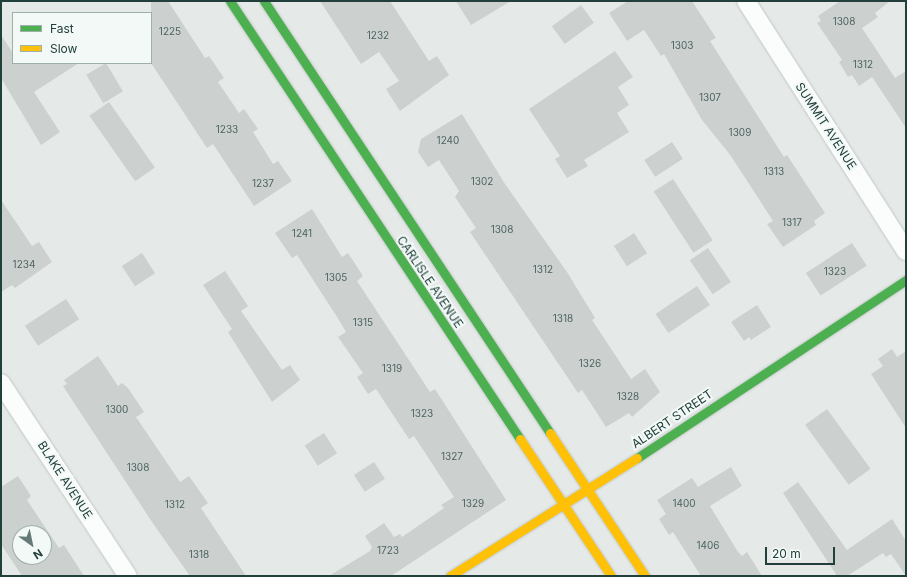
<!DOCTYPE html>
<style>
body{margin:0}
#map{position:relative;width:907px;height:577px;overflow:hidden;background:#e5eae8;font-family:Inter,sans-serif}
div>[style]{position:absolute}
.building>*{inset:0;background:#ccd1d0;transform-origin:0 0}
.roads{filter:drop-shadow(0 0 1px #c2c7c5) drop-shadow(0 0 1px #c2c7c5)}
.street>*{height:18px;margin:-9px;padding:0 9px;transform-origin:9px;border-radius:9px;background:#fbfcfc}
.fast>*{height:9px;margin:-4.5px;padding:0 4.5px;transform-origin:4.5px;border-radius:4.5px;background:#4caf50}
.slow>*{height:9px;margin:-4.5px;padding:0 4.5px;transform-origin:4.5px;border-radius:4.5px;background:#ffc107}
span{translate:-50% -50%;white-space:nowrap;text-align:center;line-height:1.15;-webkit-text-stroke:4px #f3f9f7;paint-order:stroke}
.number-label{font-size:10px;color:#4c6461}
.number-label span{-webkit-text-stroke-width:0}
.street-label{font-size:12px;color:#213f3b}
.frame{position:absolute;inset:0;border:2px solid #213f3b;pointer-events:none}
.legend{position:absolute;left:12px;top:12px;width:140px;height:52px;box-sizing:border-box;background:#f3f9f7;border:1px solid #9fafac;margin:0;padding:5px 7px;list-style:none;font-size:12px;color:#213f3b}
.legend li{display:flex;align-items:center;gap:8px;height:20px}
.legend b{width:20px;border:1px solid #9fafac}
.north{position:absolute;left:12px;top:525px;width:40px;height:40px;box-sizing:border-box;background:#f3f9f7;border:1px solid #9fafac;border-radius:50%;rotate:147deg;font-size:11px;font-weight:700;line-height:16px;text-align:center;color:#213f3b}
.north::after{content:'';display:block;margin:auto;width:14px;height:18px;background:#667b78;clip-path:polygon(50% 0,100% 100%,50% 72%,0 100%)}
.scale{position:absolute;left:765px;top:547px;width:70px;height:18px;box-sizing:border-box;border:2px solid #213f3b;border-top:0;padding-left:5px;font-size:12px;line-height:14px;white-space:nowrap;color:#213f3b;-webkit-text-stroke:3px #f3f9f7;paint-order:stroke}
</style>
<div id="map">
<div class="building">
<div style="clip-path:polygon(151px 1px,168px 1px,205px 58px,209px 56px,224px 78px,218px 82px,239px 113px,244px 109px,258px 129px,253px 132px,273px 164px,278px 161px,292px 181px,254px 206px,213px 144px,207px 148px,151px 63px)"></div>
<div style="clip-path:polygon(320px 1px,390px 1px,429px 61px,437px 56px,449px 75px,400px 111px,386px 89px,399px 81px,379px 52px,361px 64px)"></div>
<div style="clip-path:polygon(456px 1px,511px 1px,471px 25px)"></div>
<div style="clip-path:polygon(628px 1px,692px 1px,716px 38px,710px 41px,784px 157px,787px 155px,825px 213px,814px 221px,816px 225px,783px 247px,767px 224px,773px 221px,731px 156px,702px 120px,664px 54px,661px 56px,644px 30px,627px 41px,609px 13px)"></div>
<div style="clip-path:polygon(840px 1px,890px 1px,875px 13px,878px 17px,862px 28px,895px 78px,906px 71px,906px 128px,872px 77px,859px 86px,852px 75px,848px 77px,839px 62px,842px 60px,817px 23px,821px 21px,818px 16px)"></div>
<div style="left:581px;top:5px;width:22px;height:36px;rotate:54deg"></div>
<div style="clip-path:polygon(1px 35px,13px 53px,13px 63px,79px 63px,34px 92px,60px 132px,41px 145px,1px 78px)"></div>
<div style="clip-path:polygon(615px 51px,633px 77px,618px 87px,629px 105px,617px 113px,629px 132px,584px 160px,588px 166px,567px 178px,555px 159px,560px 156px,529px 109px)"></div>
<div style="left:106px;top:63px;width:33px;height:23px;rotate:59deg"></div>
<div style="left:109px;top:102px;width:80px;height:24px;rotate:55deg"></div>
<div style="clip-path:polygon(462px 114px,505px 184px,567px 272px,595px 318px,592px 320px,631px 379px,645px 369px,660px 392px,632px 417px,629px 413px,606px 427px,582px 390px,578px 393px,470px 232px,476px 228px,455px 197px,459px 191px,439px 160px,428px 167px,418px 152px,421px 139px)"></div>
<div style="left:672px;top:142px;width:20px;height:33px;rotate:57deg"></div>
<div style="left:673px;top:179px;width:73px;height:23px;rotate:57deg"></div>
<div style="clip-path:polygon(1px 200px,32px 246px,39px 242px,52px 262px,15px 288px,12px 285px,1px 292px)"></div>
<div style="clip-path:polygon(312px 209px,342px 257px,348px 253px,363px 276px,357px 281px,430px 392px,435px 389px,506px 500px,391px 576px,329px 576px,370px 551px,372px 547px,365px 536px,384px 523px,394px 537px,400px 534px,402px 537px,444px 508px,441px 505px,454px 497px,414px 436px,409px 439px,376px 389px,368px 394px,357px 377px,363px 373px,338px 337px,346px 332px,339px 320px,297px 255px,292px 258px,275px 233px)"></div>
<div style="left:634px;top:233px;width:24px;height:24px;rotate:57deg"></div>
<div style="left:852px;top:243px;width:27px;height:55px;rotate:57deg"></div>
<div style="left:708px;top:248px;width:41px;height:22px;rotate:56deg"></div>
<div style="left:142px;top:253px;width:24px;height:24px;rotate:57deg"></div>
<div style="clip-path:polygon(225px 271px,248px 306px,241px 311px,282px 370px,290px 365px,300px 380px,272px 402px,228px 332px,232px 329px,203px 285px)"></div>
<div style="left:697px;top:286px;width:23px;height:50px;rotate:56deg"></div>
<div style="left:66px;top:299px;width:24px;height:49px;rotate:57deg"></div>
<div style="clip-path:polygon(757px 305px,771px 327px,751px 340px,749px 337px,744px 341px,731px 322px)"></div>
<div style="clip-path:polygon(892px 349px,897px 357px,906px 351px,906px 428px,871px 374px,883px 366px,878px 359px)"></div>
<div style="clip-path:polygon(98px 356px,118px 386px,122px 383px,128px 388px,144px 412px,136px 417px,180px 482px,189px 476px,208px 503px,201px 508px,246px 576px,190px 576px,154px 525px,63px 386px,67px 384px,64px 380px)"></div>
<div style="left:827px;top:409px;width:74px;height:27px;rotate:54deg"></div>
<div style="left:324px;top:433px;width:24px;height:23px;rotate:57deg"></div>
<div style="left:374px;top:462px;width:20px;height:24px;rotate:57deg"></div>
<div style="clip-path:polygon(731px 467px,742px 486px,710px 506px,738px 552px,742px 556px,747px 552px,762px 576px,701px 576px,673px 532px,669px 535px,659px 519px,666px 514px,657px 500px,692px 478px,698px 487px)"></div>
<div style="clip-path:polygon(evenodd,18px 476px,31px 496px,27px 500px,59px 548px,64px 545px,84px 576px,22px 576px,1px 544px,1px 487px,18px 476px,20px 533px,44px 533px,44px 557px,20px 557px,20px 533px)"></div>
<div style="clip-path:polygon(798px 482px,847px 550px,892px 519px,906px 541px,906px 576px,891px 554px,886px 557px,883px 553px,847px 576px,837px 576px,783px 493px)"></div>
</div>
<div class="roads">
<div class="street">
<div style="left:746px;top:1px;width:297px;rotate:57.4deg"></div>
<div style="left:1px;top:383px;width:231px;rotate:56.7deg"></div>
</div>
<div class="fast">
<div style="left:230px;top:1px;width:525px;rotate:56.49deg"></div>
<div style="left:264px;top:1px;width:518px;rotate:56.49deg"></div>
<div style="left:637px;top:458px;width:323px;rotate:-33.5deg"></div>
</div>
<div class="slow">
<div style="left:550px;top:433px;width:172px;rotate:56.4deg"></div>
<div style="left:520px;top:439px;width:164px;rotate:56.4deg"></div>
<div style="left:450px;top:576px;width:221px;rotate:-32.3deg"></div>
</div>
</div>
<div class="number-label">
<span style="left:844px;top:22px">1308</span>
<span style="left:170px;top:32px">1225</span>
<span style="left:378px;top:36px">1232</span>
<span style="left:682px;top:46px">1303</span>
<span style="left:863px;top:65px">1312</span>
<span style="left:710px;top:98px">1307</span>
<span style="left:227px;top:130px">1233</span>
<span style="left:740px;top:133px">1309</span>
<span style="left:448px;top:141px">1240</span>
<span style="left:774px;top:172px">1313</span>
<span style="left:482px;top:182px">1302</span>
<span style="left:263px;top:184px">1237</span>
<span style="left:792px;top:223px">1317</span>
<span style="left:502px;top:230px">1308</span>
<span style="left:302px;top:234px">1241</span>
<span style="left:24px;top:265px">1234</span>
<span style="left:543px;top:270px">1312</span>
<span style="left:835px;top:272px">1323</span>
<span style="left:336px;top:278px">1305</span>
<span style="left:563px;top:319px">1318</span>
<span style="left:363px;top:323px">1315</span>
<span style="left:590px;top:364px">1326</span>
<span style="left:392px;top:369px">1319</span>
<span style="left:628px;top:397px">1328</span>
<span style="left:117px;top:410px">1300</span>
<span style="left:422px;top:414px">1323</span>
<span style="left:452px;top:457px">1327</span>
<span style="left:138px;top:468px">1308</span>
<span style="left:473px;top:504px">1329</span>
<span style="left:684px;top:504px">1400</span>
<span style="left:175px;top:505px">1312</span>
<span style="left:708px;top:546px">1406</span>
<span style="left:388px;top:551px">1723</span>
<span style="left:199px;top:555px">1318</span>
</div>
<div class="street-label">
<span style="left:826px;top:126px;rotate:57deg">SUMMIT AVENUE</span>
<span style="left:430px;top:282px;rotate:56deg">CARLISLE AVENUE</span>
<span style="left:672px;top:419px;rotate:-34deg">ALBERT STREET</span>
<span style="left:65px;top:480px;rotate:57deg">BLAKE AVENUE</span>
</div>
<div class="frame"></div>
<ul class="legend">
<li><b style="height:5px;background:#4caf50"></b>Fast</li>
<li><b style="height:5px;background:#ffc107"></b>Slow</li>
</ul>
<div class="north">N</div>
<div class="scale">20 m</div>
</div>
